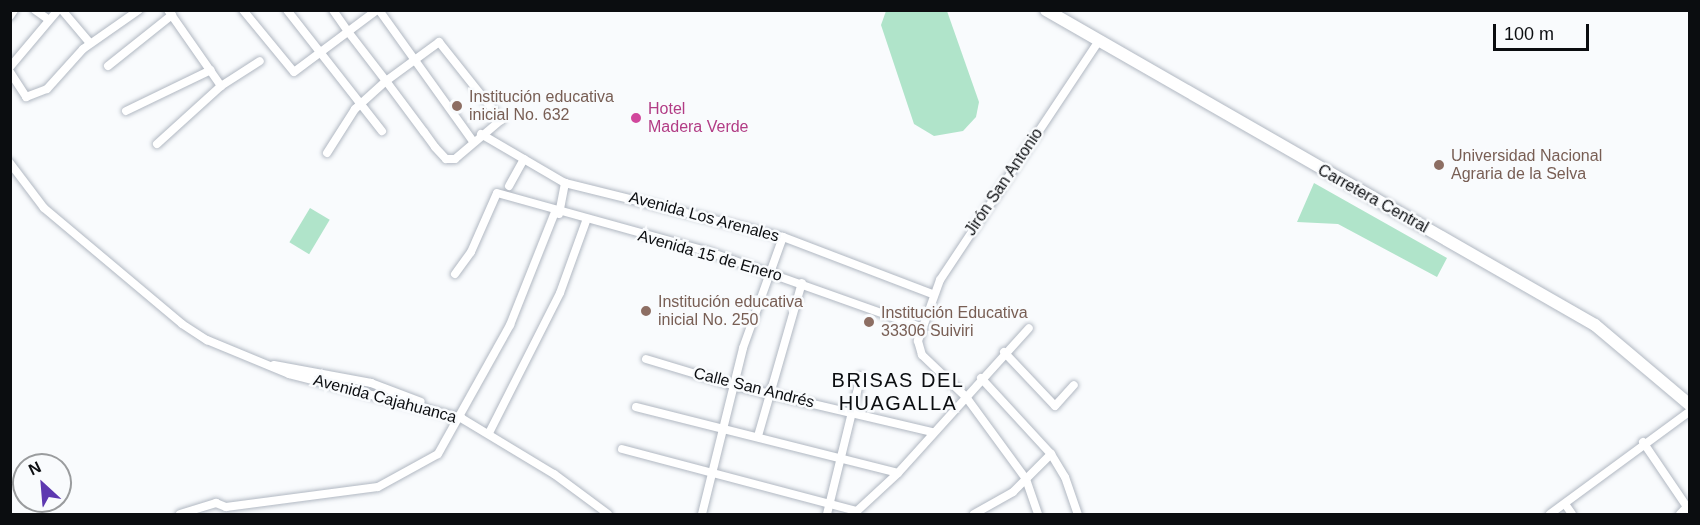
<!DOCTYPE html>
<meta charset="utf-8">
<style>
body{margin:0}
#map{position:relative;width:1700px;height:525px;overflow:hidden;background:#f9fbfd;font-family:Arial,sans-serif}
div>[style]{position:absolute}
.green>*{inset:0;background:#b0e4ca;transform-origin:0 0}
.roads{filter:drop-shadow(0 0 2px #b1b8c2) drop-shadow(0 0 2px #b1b8c2)}
.minor>*{height:8px;margin:-4px;padding:0 4px;transform-origin:4px;border-radius:4px;background:#fff}
.highway>*{height:12px;margin:-6px;padding:0 6px;transform-origin:6px;border-radius:6px;background:#fff}
.dots>*{width:16px;height:16px;translate:-50% -50%;box-sizing:border-box;border:3px solid #f9fbfd;border-radius:50%}
span{translate:-50% -50%;white-space:nowrap;text-align:center;line-height:1.15;-webkit-text-stroke:5px #f9fbfd;paint-order:stroke}
.education-label{font-size:16px;color:#785e54}
.left{translate:0 -50%;text-align:left}
.hotel-label{font-size:16px;color:#b23c85}
.street-label{font-size:16px;color:#0b0d10}
.quarter-label{font-size:20px;color:#0b0d10;letter-spacing:1.5px}
.frame{position:absolute;inset:0;border:12px solid #0b0d10;pointer-events:none}
.north{position:absolute;left:12px;top:453px;width:60px;height:60px;box-sizing:border-box;background:#f9fbfd;border:2px solid #9a9c9e;border-radius:50%;rotate:334deg;font-size:16px;font-weight:700;line-height:24px;text-align:center;color:#0b0d10}
.north::after{content:'';display:block;margin:auto;width:21px;height:27px;background:#5d38b0;clip-path:polygon(50% 0,100% 100%,50% 72%,0 100%)}
.scale{position:absolute;left:1493px;top:24px;width:96px;height:27px;box-sizing:border-box;border:3px solid #0b0d10;border-top:0;padding-left:8px;font-size:18px;line-height:21px;white-space:nowrap;color:#0b0d10;-webkit-text-stroke:4px #f9fbfd;paint-order:stroke}
</style>
<div id="map">
<div class="green">
<div style="clip-path:polygon(886px 11px,947px 11px,979px 102px,976px 117px,963px 131px,934px 136px,914px 124px,881px 25px)"></div>
<div style="clip-path:polygon(1314px 183px,1447px 258px,1437px 277px,1338px 224px,1297px 222px)"></div>
<div style="left:310px;top:208px;width:23px;height:40px;rotate:31deg"></div>
</div>
<div class="roads">
<div class="minor">
<div style="left:35px;top:10px;width:16px;rotate:35deg"></div>
<div style="left:62px;top:10px;width:43px;rotate:49.7deg"></div>
<div style="left:168px;top:10px;width:93px;rotate:55.1deg"></div>
<div style="left:243px;top:10px;width:80px;rotate:50.6deg"></div>
<div style="left:294px;top:72px;width:104px;rotate:-36.8deg"></div>
<div style="left:287px;top:10px;width:154px;rotate:51.9deg"></div>
<div style="left:379px;top:10px;width:160px;rotate:54.4deg"></div>
<div style="left:10px;top:16px;width:7px;rotate:-56deg"></div>
<div style="left:108px;top:66px;width:82px;rotate:-38.6deg"></div>
<div style="left:10px;top:67px;width:75px;rotate:-49.9deg"></div>
<div style="left:10px;top:72px;width:30px;rotate:57deg"></div>
<div style="left:26px;top:97px;width:22px;rotate:-21deg"></div>
<div style="left:47px;top:89px;width:54px;rotate:-48deg"></div>
<div style="left:83px;top:49px;width:68px;rotate:-34.9deg"></div>
<div style="left:126px;top:111px;width:94px;rotate:-25.8deg"></div>
<div style="left:481px;top:134px;width:97px;rotate:30.3deg"></div>
<div style="left:565px;top:183px;width:225px;rotate:13.9deg"></div>
<div style="left:783px;top:237px;width:160px;rotate:20.9deg"></div>
<div style="left:157px;top:144px;width:86px;rotate:-42.2deg"></div>
<div style="left:221px;top:86px;width:46px;rotate:-32.7deg"></div>
<div style="left:327px;top:153px;width:52px;rotate:-57.5deg"></div>
<div style="left:355px;top:109px;width:42px;rotate:-42.1deg"></div>
<div style="left:386px;top:81px;width:66px;rotate:-36.3deg"></div>
<div style="left:439px;top:42px;width:100px;rotate:51.5deg"></div>
<div style="left:501px;top:120px;width:60px;rotate:139.7deg"></div>
<div style="left:455px;top:159px;width:9px;rotate:180deg"></div>
<div style="left:446px;top:159px;width:16px;rotate:-133deg"></div>
<div style="left:435px;top:147px;width:19px;rotate:-126deg"></div>
<div style="left:424px;top:132px;width:64px;rotate:-126.7deg"></div>
<div style="left:386px;top:81px;width:61px;rotate:-127.6deg"></div>
<div style="left:349px;top:33px;width:28px;rotate:-125deg"></div>
<div style="left:10px;top:163px;width:56px;rotate:52.9deg"></div>
<div style="left:44px;top:208px;width:180px;rotate:40deg"></div>
<div style="left:182px;top:324px;width:30px;rotate:33deg"></div>
<div style="left:207px;top:340px;width:89px;rotate:22.5deg"></div>
<div style="left:289px;top:374px;width:178px;rotate:14.3deg"></div>
<div style="left:461px;top:418px;width:109px;rotate:31.1deg"></div>
<div style="left:554px;top:474px;width:67px;rotate:36.5deg"></div>
<div style="left:509px;top:186px;width:31px;rotate:-61deg"></div>
<div style="left:559px;top:214px;width:32px;rotate:-79deg"></div>
<div style="left:455px;top:274px;width:27px;rotate:-54deg"></div>
<div style="left:471px;top:252px;width:64px;rotate:-66.2deg"></div>
<div style="left:497px;top:193px;width:221px;rotate:15.5deg"></div>
<div style="left:710px;top:252px;width:224px;rotate:19.6deg"></div>
<div style="left:1004px;top:352px;width:74px;rotate:46.6deg"></div>
<div style="left:1055px;top:406px;width:28px;rotate:-48deg"></div>
<div style="left:646px;top:359px;width:90px;rotate:16.8deg"></div>
<div style="left:732px;top:385px;width:206px;rotate:13.2deg"></div>
<div style="left:274px;top:365px;width:99px;rotate:10.5deg"></div>
<div style="left:371px;top:383px;width:53px;rotate:20.8deg"></div>
<div style="left:981px;top:378px;width:103px;rotate:47.4deg"></div>
<div style="left:1051px;top:454px;width:27px;rotate:59deg"></div>
<div style="left:1065px;top:477px;width:39px;rotate:71deg"></div>
<div style="left:636px;top:407px;width:270px;rotate:14.1deg"></div>
<div style="left:489px;top:433px;width:157px;rotate:-63.1deg"></div>
<div style="left:560px;top:293px;width:77px;rotate:-70.1deg"></div>
<div style="left:758px;top:436px;width:159px;rotate:-74deg"></div>
<div style="left:1643px;top:442px;width:78px;rotate:55.9deg"></div>
<div style="left:622px;top:449px;width:243px;rotate:14.8deg"></div>
<div style="left:857px;top:511px;width:56px;rotate:-42.8deg"></div>
<div style="left:898px;top:473px;width:195px;rotate:-47.9deg"></div>
<div style="left:1565px;top:504px;width:12px;rotate:55deg"></div>
<div style="left:180px;top:514px;width:38px;rotate:-17deg"></div>
<div style="left:216px;top:503px;width:11px;rotate:22deg"></div>
<div style="left:226px;top:507px;width:153px;rotate:-7.5deg"></div>
<div style="left:378px;top:487px;width:68px;rotate:-28.8deg"></div>
<div style="left:438px;top:454px;width:148px;rotate:-60.8deg"></div>
<div style="left:510px;top:325px;width:122px;rotate:-68.3deg"></div>
<div style="left:702px;top:514px;width:171px;rotate:-76.1deg"></div>
<div style="left:743px;top:348px;width:118px;rotate:-70.2deg"></div>
<div style="left:827px;top:514px;width:142px;rotate:-76.2deg"></div>
<div style="left:974px;top:514px;width:45px;rotate:-29.4deg"></div>
<div style="left:1013px;top:492px;width:54px;rotate:-45deg"></div>
<div style="left:1038px;top:514px;width:37px;rotate:-109deg"></div>
<div style="left:1026px;top:479px;width:102px;rotate:-126.2deg"></div>
<div style="left:966px;top:397px;width:61px;rotate:-136.3deg"></div>
<div style="left:922px;top:355px;width:15px;rotate:-106deg"></div>
<div style="left:918px;top:341px;width:65px;rotate:-70.2deg"></div>
<div style="left:940px;top:280px;width:286px;rotate:-56.4deg"></div>
<div style="left:1550px;top:514px;width:174px;rotate:-36.3deg"></div>
<div style="left:1680px;top:514px;width:10px;rotate:-45deg"></div>
<div style="left:1687px;top:507px;width:7px;rotate:90deg"></div>
</div>
<div class="highway">
<div style="left:1046px;top:10px;width:633px;rotate:29.85deg"></div>
<div style="left:1595px;top:325px;width:124px;rotate:40.1deg"></div>
</div>
</div>
<div class="dots">
<div style="left:457px;top:106px;background:#8d6e63"></div>
<div style="left:636px;top:118px;background:#d1479c"></div>
<div style="left:1439px;top:165px;background:#8d6e63"></div>
<div style="left:646px;top:311px;background:#8d6e63"></div>
<div style="left:869px;top:322px;background:#8d6e63"></div>
</div>
<div class="education-label">
<span class="left" style="left:469px;top:106px">Institución educativa<br>inicial No. 632</span>
<span class="left" style="left:1451px;top:165px">Universidad Nacional<br>Agraria de la Selva</span>
<span class="left" style="left:658px;top:311px">Institución educativa<br>inicial No. 250</span>
<span class="left" style="left:881px;top:322px">Institución Educativa<br>33306 Suiviri</span>
</div>
<div class="hotel-label">
<span class="left" style="left:648px;top:118px">Hotel<br>Madera Verde</span>
</div>
<div class="street-label">
<span style="left:1004px;top:182px;rotate:-56deg">Jirón San Antonio</span>
<span style="left:1373px;top:199px;rotate:29deg">Carretera Central</span>
<span style="left:704px;top:217px;rotate:15deg">Avenida Los Arenales</span>
<span style="left:710px;top:256px;rotate:16deg">Avenida 15 de Enero</span>
<span style="left:754px;top:388px;rotate:14deg">Calle San Andrés</span>
<span style="left:385px;top:399px;rotate:15deg">Avenida Cajahuanca</span>
</div>
<div class="quarter-label">
<span style="left:898px;top:392px">BRISAS DEL<br>HUAGALLA</span>
</div>
<div class="frame"></div>
<div class="north">N</div>
<div class="scale">100 m</div>
</div>
